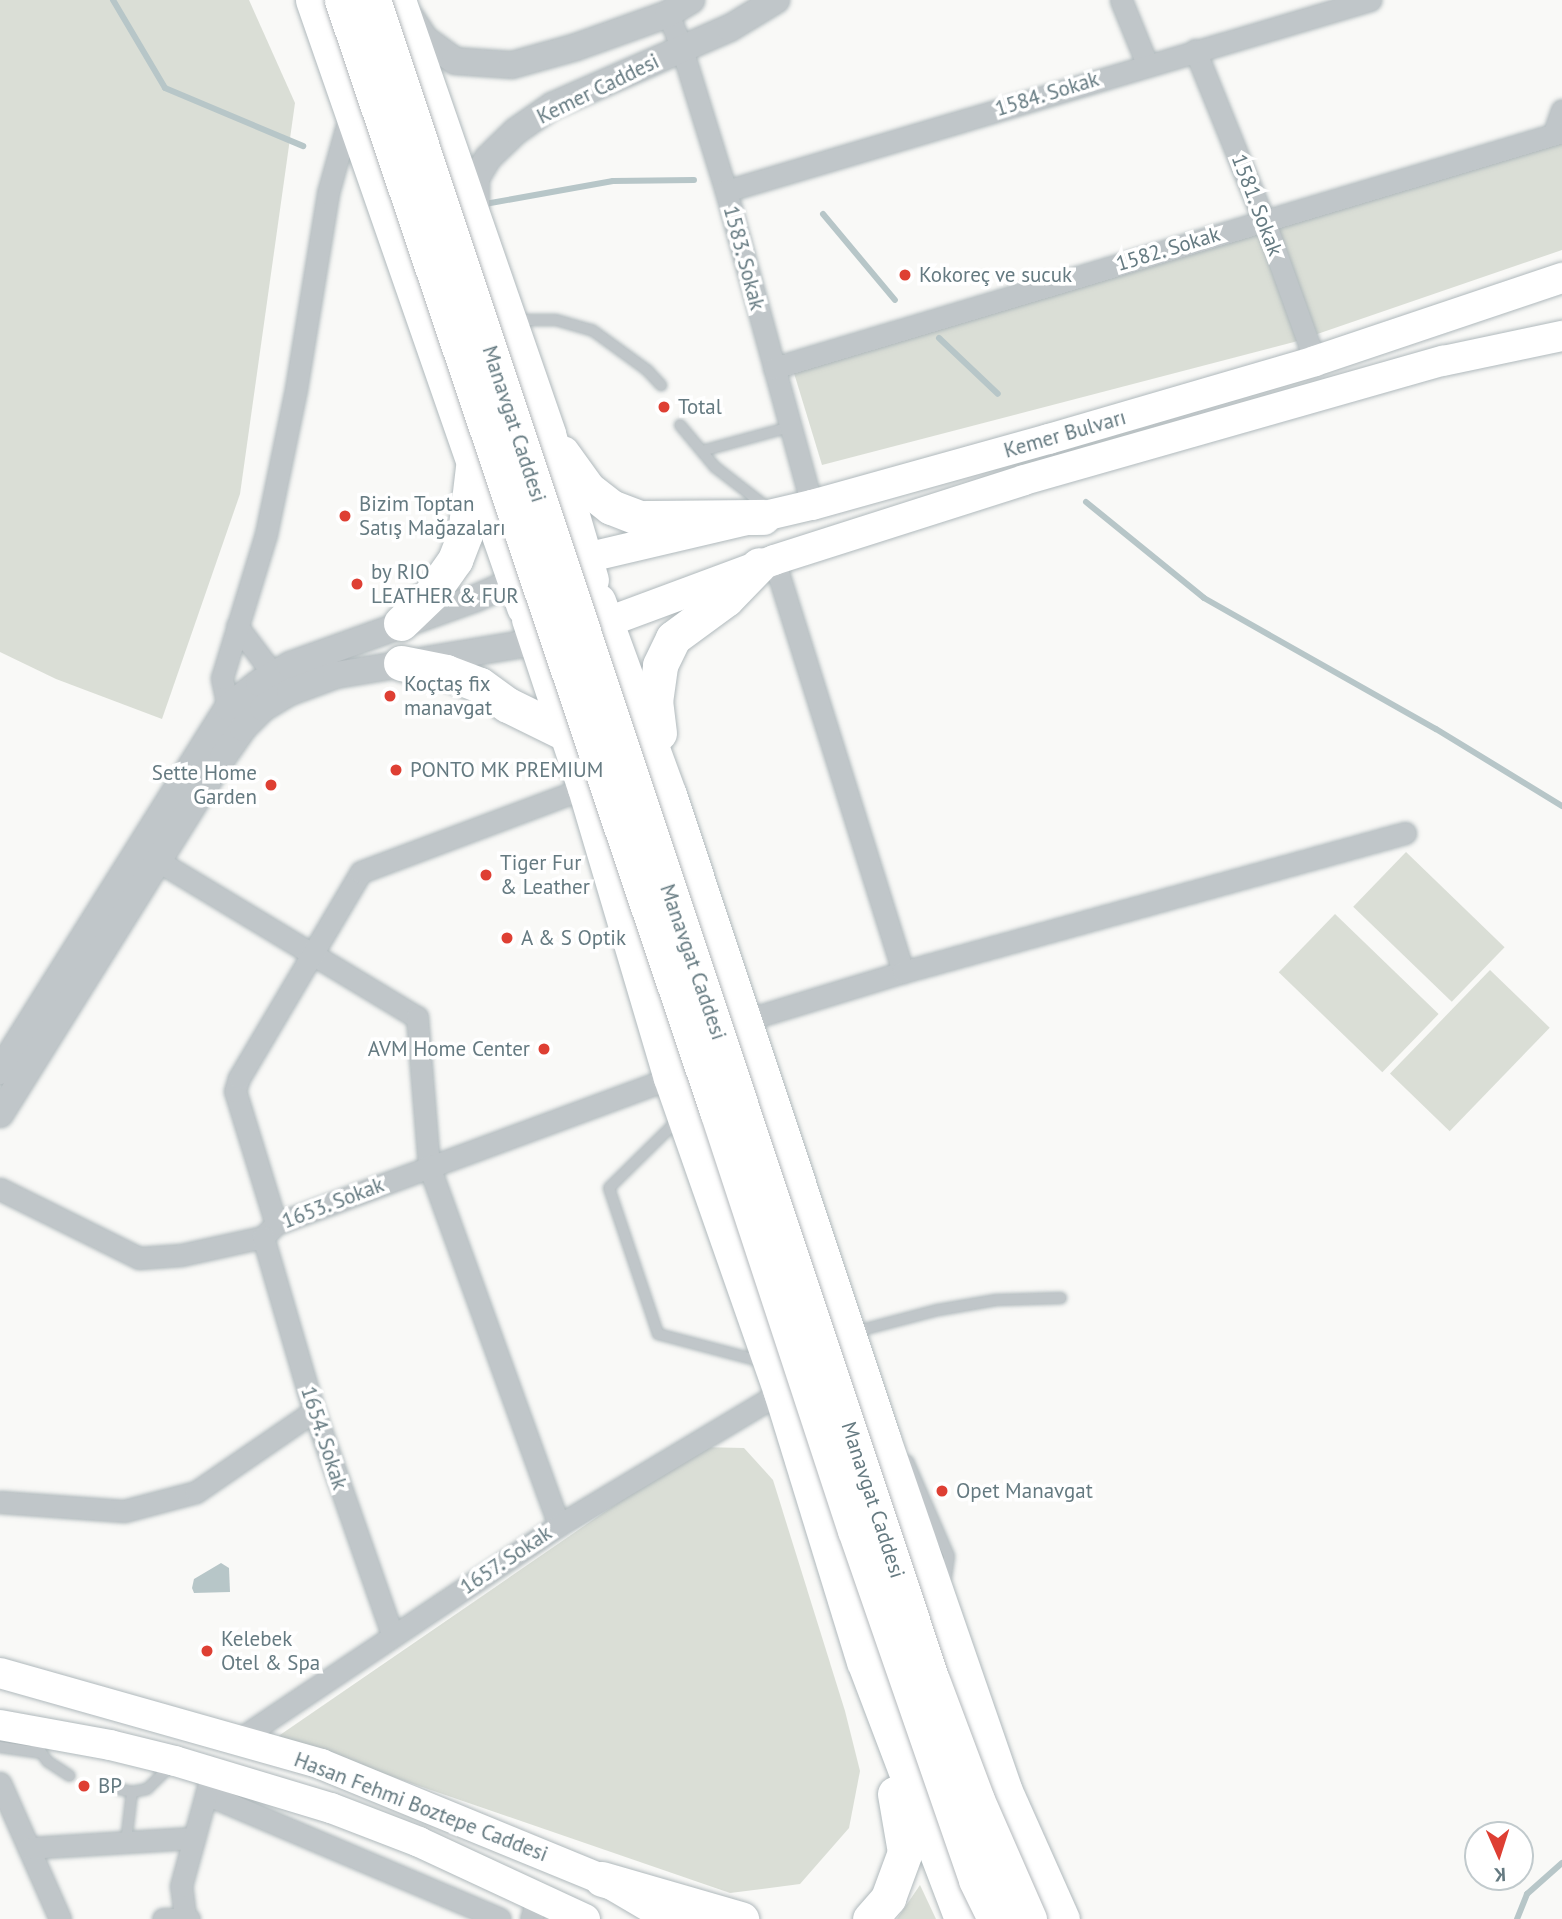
<!DOCTYPE html>
<meta charset="utf-8">
<style>
body{margin:0}
#map{position:relative;width:1562px;height:1919px;overflow:hidden;background:#f9f9f7;font-family:"PT Sans",sans-serif}
div>[style]{position:absolute}
.green>*{inset:0;background:#daded6;transform-origin:0 0}
.water>*{inset:0;background:#b7c6c8}
.stream>*{height:6px;margin:-3px;padding:0 3px;transform-origin:3px;border-radius:3px;background:#b7c6c8}
.roads{filter:drop-shadow(0 0 2px #b0b9bc) drop-shadow(0 0 2px #b0b9bc)}
.service>*{height:10px;margin:-5px;padding:0 5px;transform-origin:5px;border-radius:5px;background:#c0c6c9}
.minor>*{height:21px;margin:-10.5px;padding:0 10.5px;transform-origin:10.5px;border-radius:10.5px;background:#c0c6c9}
.tertiary>*{height:26px;margin:-13px;padding:0 13px;transform-origin:13px;border-radius:13px;background:#c0c6c9}
.secondary>*{height:30px;margin:-15px;padding:0 15px;transform-origin:15px;border-radius:15px;background:#fff}
.trunk>*{height:35px;margin:-17.5px;padding:0 17.5px;transform-origin:17.5px;border-radius:17.5px;background:#fff}
.bridges{filter:drop-shadow(0 0 2px #b4b9bc) drop-shadow(0 0 2px #b4b9bc)}
.trunk-bridge>*{height:35px;margin:-17.5px;padding:0 17.5px;transform-origin:17.5px;border-radius:17.5px;background:#fff}
.dots>*{width:19px;height:19px;translate:-50% -50%;box-sizing:border-box;border:4px solid #fff;border-radius:50%}
span{translate:-50% -50%;white-space:nowrap;text-align:center;line-height:1.15;-webkit-text-stroke:7px #fff;paint-order:stroke}
.street-label{font-size:21px;color:#657a81}
.poi-label{font-size:21px;color:#657a81}
.left{translate:0 -50%;text-align:left}
.right{translate:-100% -50%;text-align:right}
.north{position:absolute;left:1464px;top:1821px;width:70px;height:70px;box-sizing:border-box;background:#fff;border:2px solid #c1cacd;border-radius:50%;rotate:177deg;font-size:19px;font-weight:700;line-height:28px;text-align:center;color:#657a81}
.north::after{content:'';display:block;margin:auto;width:24px;height:32px;background:#de3f33;clip-path:polygon(50% 0,100% 100%,50% 72%,0 100%)}
</style>
<div id="map">
<div class="green">
<div style="clip-path:polygon(0 0,249px 0,295px 103px,240px 494px,162px 719px,56px 679px,0 652px)"></div>
<div style="clip-path:polygon(1562px 143px,1562px 250px,1294px 342px,822px 465px,794px 373px,1267px 228px)"></div>
<div style="left:1406px;top:852px;width:137px;height:76px;rotate:44deg"></div>
<div style="left:1335px;top:914px;width:144px;height:81px;rotate:44deg"></div>
<div style="left:1490px;top:970px;width:83px;height:144px;rotate:44deg"></div>
<div style="clip-path:polygon(699px 1447px,744px 1448px,773px 1480px,845px 1711px,860px 1771px,849px 1828px,800px 1884px,730px 1893px,277px 1737px)"></div>
<div style="clip-path:polygon(920px 1885px,936px 1919px,897px 1919px)"></div>
</div>
<div class="water">
<div style="clip-path:polygon(221px 1563px,229px 1568px,230px 1592px,194px 1593px,192px 1588px,194px 1579px)"></div>
</div>
<div class="stream">
<div style="left:113px;top:0;width:102px;rotate:59.4deg"></div>
<div style="left:165px;top:88px;width:150px;rotate:22.8deg"></div>
<div style="left:485px;top:204px;width:130px;rotate:-10.2deg"></div>
<div style="left:613px;top:181px;width:81px;rotate:-0.7deg"></div>
<div style="left:823px;top:214px;width:112px;rotate:50.1deg"></div>
<div style="left:939px;top:338px;width:81px;rotate:43.5deg"></div>
<div style="left:1086px;top:502px;width:152px;rotate:39.1deg"></div>
<div style="left:1204px;top:598px;width:266px;rotate:29.5deg"></div>
<div style="left:1436px;top:729px;width:148px;rotate:31.4deg"></div>
<div style="left:1517px;top:1919px;width:27px;rotate:-68deg"></div>
<div style="left:1527px;top:1894px;width:47px;rotate:-41.5deg"></div>
</div>
<div class="roads">
<div class="service">
<div style="left:513px;top:320px;width:43px"></div>
<div style="left:556px;top:320px;width:37px;rotate:16deg"></div>
<div style="left:592px;top:330px;width:68px;rotate:36deg"></div>
<div style="left:647px;top:370px;width:21px;rotate:47deg"></div>
<div style="left:680px;top:425px;width:55px;rotate:50.2deg"></div>
<div style="left:715px;top:467px;width:67px;rotate:37.7deg"></div>
<div style="left:702px;top:451px;width:91px;rotate:-15.3deg"></div>
<div style="left:679px;top:1119px;width:98px;rotate:135.4deg"></div>
<div style="left:609px;top:1188px;width:154px;rotate:71.4deg"></div>
<div style="left:658px;top:1334px;width:110px;rotate:14.8deg"></div>
<div style="left:854px;top:1332px;width:87px;rotate:-14.7deg"></div>
<div style="left:938px;top:1310px;width:59px;rotate:-9.8deg"></div>
<div style="left:996px;top:1300px;width:65px;rotate:-1.8deg"></div>
<div style="left:908px;top:1461px;width:103px;rotate:66.7deg"></div>
<div style="left:949px;top:1556px;width:27px;rotate:98deg"></div>
<div style="left:29px;top:1735px;width:32px;rotate:55deg"></div>
<div style="left:47px;top:1761px;width:27px;rotate:33deg"></div>
<div style="left:0;top:1747px;width:41px;rotate:8.3deg"></div>
<div style="left:119px;top:1789px;width:13px;rotate:13deg"></div>
<div style="left:132px;top:1792px;width:15px;rotate:-11deg"></div>
<div style="left:147px;top:1789px;width:35px;rotate:-44deg"></div>
<div style="left:126px;top:1842px;width:50px;rotate:-83.2deg"></div>
</div>
<div class="minor">
<div style="left:1121px;top:0;width:69px;rotate:67.9deg"></div>
<div style="left:668px;top:14px;width:38px;rotate:68deg"></div>
<div style="left:682px;top:49px;width:149px;rotate:72.8deg"></div>
<div style="left:726px;top:191px;width:326px;rotate:74.7deg"></div>
<div style="left:1195px;top:50px;width:192px;rotate:68deg"></div>
<div style="left:1267px;top:228px;width:141px;rotate:70.2deg"></div>
<div style="left:1554px;top:133px;width:24px;rotate:-71deg"></div>
<div style="left:726px;top:191px;width:672px;rotate:-16.52deg"></div>
<div style="left:774px;top:368px;width:823px;rotate:-16.67deg"></div>
<div style="left:774px;top:560px;width:432px;rotate:72.6deg"></div>
<div style="left:237px;top:626px;width:60px;rotate:53.1deg"></div>
<div style="left:228px;top:707px;width:30px;rotate:-102deg"></div>
<div style="left:222px;top:678px;width:151px;rotate:-73deg"></div>
<div style="left:266px;top:534px;width:148px;rotate:-78.3deg"></div>
<div style="left:296px;top:389px;width:199px;rotate:-80.7deg"></div>
<div style="left:328px;top:193px;width:82px;rotate:-74.4deg"></div>
<div style="left:158px;top:861px;width:302px;rotate:31.1deg"></div>
<div style="left:417px;top:1017px;width:149px;rotate:85.4deg"></div>
<div style="left:429px;top:1166px;width:382px;rotate:70.1deg"></div>
<div style="left:746px;top:1020px;width:164px;rotate:-17deg"></div>
<div style="left:903px;top:972px;width:521px;rotate:-15.48deg"></div>
<div style="left:0;top:1189px;width:155px;rotate:26.4deg"></div>
<div style="left:139px;top:1258px;width:42px;rotate:-4.1deg"></div>
<div style="left:181px;top:1255px;width:84px;rotate:-12.4deg"></div>
<div style="left:263px;top:1237px;width:18px;rotate:-45deg"></div>
<div style="left:276px;top:1224px;width:421px;rotate:-20.3deg"></div>
<div style="left:276px;top:1224px;width:139px;rotate:-107.1deg"></div>
<div style="left:235px;top:1091px;width:14px;rotate:-73deg"></div>
<div style="left:239px;top:1078px;width:239px;rotate:-59.4deg"></div>
<div style="left:361px;top:872px;width:239px;rotate:-20.6deg"></div>
<div style="left:263px;top:1237px;width:181px;rotate:73.7deg"></div>
<div style="left:314px;top:1411px;width:238px;rotate:70.7deg"></div>
<div style="left:0;top:1502px;width:124px;rotate:4.2deg"></div>
<div style="left:124px;top:1511px;width:74px;rotate:-14.8deg"></div>
<div style="left:196px;top:1492px;width:143px;rotate:-34.5deg"></div>
<div style="left:238px;top:1740px;width:386px;rotate:-33.8deg"></div>
<div style="left:559px;top:1525px;width:259px;rotate:-30.9deg"></div>
<div style="left:0;top:1783px;width:149px;rotate:66.2deg"></div>
<div style="left:206px;top:1794px;width:319px;rotate:23deg"></div>
<div style="left:29px;top:1848px;width:165px;rotate:-3.5deg"></div>
<div style="left:185px;top:1917px;width:31px;rotate:-97deg"></div>
<div style="left:181px;top:1886px;width:110px;rotate:-74.7deg"></div>
<div style="left:163px;top:1919px;width:26px"></div>
<div style="left:531px;top:1919px;width:23px;rotate:-72deg"></div>
</div>
<div class="tertiary">
<div style="left:410px;top:16px;width:27px;rotate:57deg"></div>
<div style="left:425px;top:39px;width:37px;rotate:36deg"></div>
<div style="left:455px;top:61px;width:57px;rotate:4deg"></div>
<div style="left:512px;top:65px;width:66px;rotate:-15.7deg"></div>
<div style="left:576px;top:47px;width:98px;rotate:-19.7deg"></div>
<div style="left:668px;top:14px;width:27px;rotate:-31deg"></div>
<div style="left:476px;top:210px;width:32px;rotate:-90deg"></div>
<div style="left:476px;top:178px;width:23px;rotate:-59deg"></div>
<div style="left:488px;top:158px;width:39px;rotate:-44deg"></div>
<div style="left:516px;top:131px;width:44px;rotate:-34.8deg"></div>
<div style="left:552px;top:106px;width:194px;rotate:-23.7deg"></div>
<div style="left:730px;top:28px;width:54px;rotate:-31.3deg"></div>
<div style="left:0;top:1071px;width:430px;rotate:-57.9deg"></div>
<div style="left:228px;top:707px;width:39px;rotate:-38deg"></div>
<div style="left:259px;top:683px;width:36px;rotate:-30deg"></div>
<div style="left:290px;top:665px;width:198px;rotate:-19.8deg"></div>
<div style="left:476px;top:598px;width:60px;rotate:-23.6deg"></div>
<div style="left:0;top:1114px;width:421px;rotate:-58deg"></div>
<div style="left:223px;top:757px;width:35px;rotate:-55deg"></div>
<div style="left:243px;top:728px;width:28px;rotate:-45deg"></div>
<div style="left:263px;top:708px;width:31px;rotate:-31deg"></div>
<div style="left:290px;top:692px;width:49px;rotate:-20.3deg"></div>
<div style="left:336px;top:675px;width:221px;rotate:-9.4deg"></div>
</div>
<div class="secondary">
<div style="left:564px;top:563px;width:255px;rotate:-13.2deg"></div>
<div style="left:812px;top:505px;width:246px;rotate:-15.6deg"></div>
<div style="left:1049px;top:439px;width:277px;rotate:-16.3deg"></div>
<div style="left:1315px;top:361px;width:261px;rotate:-18.6deg"></div>
<div style="left:586px;top:630px;width:201px;rotate:-20.4deg"></div>
<div style="left:774px;top:560px;width:262px;rotate:-17.7deg"></div>
<div style="left:1024px;top:480px;width:436px;rotate:-15.9deg"></div>
<div style="left:1443px;top:361px;width:122px;rotate:-11.9deg"></div>
<div style="left:0;top:1673px;width:334px;rotate:15.8deg"></div>
<div style="left:321px;top:1764px;width:304px;rotate:22.3deg"></div>
<div style="left:602px;top:1879px;width:79px;rotate:30.5deg"></div>
<div style="left:0;top:1725px;width:112px;rotate:10.3deg"></div>
<div style="left:110px;top:1745px;width:67px;rotate:13.8deg"></div>
<div style="left:175px;top:1761px;width:163px;rotate:16.8deg"></div>
<div style="left:331px;top:1808px;width:94px;rotate:21.1deg"></div>
<div style="left:419px;top:1842px;width:183px;rotate:24.9deg"></div>
</div>
<div class="trunk">
<div style="left:313px;top:0;width:643px;rotate:70.83deg"></div>
<div style="left:398px;top:0;width:459px;rotate:70.9deg"></div>
<div style="left:548px;top:434px;width:152px;rotate:73.6deg"></div>
<div style="left:562px;top:453px;width:44px;rotate:54.2deg"></div>
<div style="left:588px;top:489px;width:29px;rotate:38deg"></div>
<div style="left:611px;top:507px;width:31px;rotate:21deg"></div>
<div style="left:640px;top:518px;width:123px;rotate:-0.5deg"></div>
<div style="left:598px;top:601px;width:207px;rotate:69.9deg"></div>
<div style="left:669px;top:795px;width:679px;rotate:71.62deg"></div>
<div style="left:883px;top:1439px;width:370px;rotate:70.9deg"></div>
<div style="left:1004px;top:1789px;width:142px;rotate:66deg"></div>
<div style="left:529px;top:619px;width:178px;rotate:71.7deg"></div>
<div style="left:585px;top:788px;width:302px;rotate:73.5deg"></div>
<div style="left:671px;top:1078px;width:333px;rotate:70.7deg"></div>
<div style="left:781px;top:1392px;width:282px;rotate:72.9deg"></div>
<div style="left:864px;top:1661px;width:276px;rotate:69.2deg"></div>
<div style="left:401px;top:623px;width:42px;rotate:-44deg"></div>
<div style="left:431px;top:594px;width:42px;rotate:-54.8deg"></div>
<div style="left:455px;top:560px;width:28px;rotate:-69deg"></div>
<div style="left:465px;top:534px;width:67px;rotate:-83.2deg"></div>
<div style="left:401px;top:663px;width:46px;rotate:11.3deg"></div>
<div style="left:446px;top:672px;width:36px;rotate:21deg"></div>
<div style="left:480px;top:685px;width:34px;rotate:36deg"></div>
<div style="left:508px;top:705px;width:64px;rotate:26.2deg"></div>
<div style="left:659px;top:733px;width:31px;rotate:-97deg"></div>
<div style="left:655px;top:702px;width:37px;rotate:-82deg"></div>
<div style="left:660px;top:665px;width:30px;rotate:-64deg"></div>
<div style="left:673px;top:638px;width:66px;rotate:-36.3deg"></div>
<div style="left:726px;top:599px;width:47px;rotate:-45.9deg"></div>
<div style="left:602px;top:1879px;width:145px;rotate:16.1deg"></div>
<div style="left:870px;top:1919px;width:28px;rotate:-49deg"></div>
<div style="left:888px;top:1898px;width:49px;rotate:-69.7deg"></div>
<div style="left:905px;top:1852px;width:59px;rotate:-99.8deg"></div>
</div>
</div>
<div class="bridges">
<div class="trunk-bridge">
<div style="left:342px;top:0;width:1173px;rotate:71.35deg"></div>
<div style="left:717px;top:1111px;width:441px;rotate:71.8deg"></div>
<div style="left:855px;top:1530px;width:370px;rotate:70.9deg"></div>
<div style="left:976px;top:1880px;width:43px;rotate:64deg"></div>
<div style="left:373px;top:0;width:1771px;rotate:71.6deg"></div>
<div style="left:932px;top:1680px;width:128px;rotate:69.4deg"></div>
<div style="left:977px;top:1800px;width:130px;rotate:66.4deg"></div>
</div>
</div>
<div class="dots">
<div style="left:905px;top:275px;background:#de3f33"></div>
<div style="left:664px;top:407px;background:#de3f33"></div>
<div style="left:345px;top:516px;background:#de3f33"></div>
<div style="left:357px;top:584px;background:#de3f33"></div>
<div style="left:390px;top:696px;background:#de3f33"></div>
<div style="left:396px;top:770px;background:#de3f33"></div>
<div style="left:271px;top:785px;background:#de3f33"></div>
<div style="left:486px;top:875px;background:#de3f33"></div>
<div style="left:507px;top:938px;background:#de3f33"></div>
<div style="left:544px;top:1049px;background:#de3f33"></div>
<div style="left:942px;top:1491px;background:#de3f33"></div>
<div style="left:207px;top:1651px;background:#de3f33"></div>
<div style="left:84px;top:1786px;background:#de3f33"></div>
</div>
<div class="street-label">
<span style="left:598px;top:89px;rotate:-26deg">Kemer Caddesi</span>
<span style="left:1047px;top:94px;rotate:-17deg">1584. Sokak</span>
<span style="left:1257px;top:205px;rotate:69deg">1581. Sokak</span>
<span style="left:1168px;top:249px;rotate:-17deg">1582. Sokak</span>
<span style="left:744px;top:258px;rotate:75deg">1583. Sokak</span>
<span style="left:514px;top:424px;rotate:72deg">Manavgat Caddesi</span>
<span style="left:1065px;top:434px;rotate:-16deg">Kemer Bulvarı</span>
<span style="left:693px;top:962px;rotate:71deg">Manavgat Caddesi</span>
<span style="left:333px;top:1203px;rotate:-21deg">1653. Sokak</span>
<span style="left:324px;top:1438px;rotate:72deg">1654. Sokak</span>
<span style="left:873px;top:1500px;rotate:72deg">Manavgat Caddesi</span>
<span style="left:506px;top:1560px;rotate:-34deg">1657. Sokak</span>
<span style="left:421px;top:1807px;rotate:21deg">Hasan Fehmi Boztepe Caddesi</span>
</div>
<div class="poi-label">
<span class="left" style="left:919px;top:275px">Kokoreç ve sucuk</span>
<span class="left" style="left:678px;top:407px">Total</span>
<span class="left" style="left:359px;top:516px">Bizim Toptan<br>Satış Mağazaları</span>
<span class="left" style="left:371px;top:584px">by RIO<br>LEATHER &amp; FUR</span>
<span class="left" style="left:404px;top:696px">Koçtaş fix<br>manavgat</span>
<span class="left" style="left:410px;top:770px">PONTO MK PREMIUM</span>
<span class="right" style="left:257px;top:785px">Sette Home<br>Garden</span>
<span class="left" style="left:500px;top:875px">Tiger Fur<br>&amp; Leather</span>
<span class="left" style="left:521px;top:938px">A &amp; S Optik</span>
<span class="right" style="left:530px;top:1049px">AVM Home Center</span>
<span class="left" style="left:956px;top:1491px">Opet Manavgat</span>
<span class="left" style="left:221px;top:1651px">Kelebek<br>Otel &amp; Spa</span>
<span class="left" style="left:98px;top:1786px">BP</span>
</div>
<div class="north">K</div>
</div>
